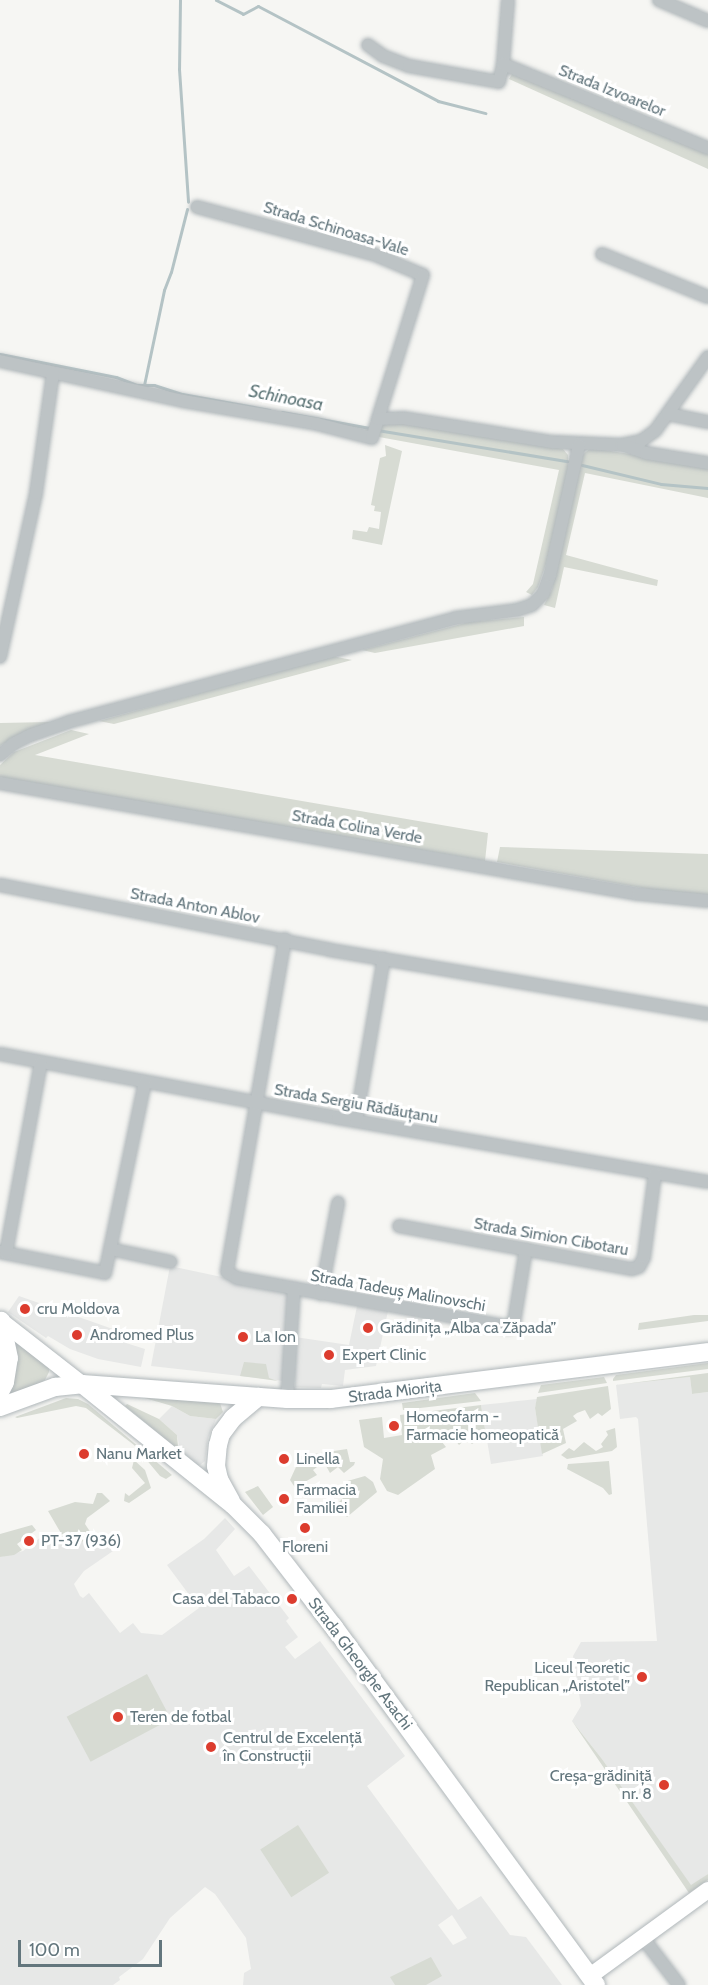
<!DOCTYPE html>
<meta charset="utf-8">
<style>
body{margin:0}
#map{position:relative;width:708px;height:1985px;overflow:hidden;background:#f6f6f3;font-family:Cabin,sans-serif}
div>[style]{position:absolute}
.built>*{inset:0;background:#e7e8e7}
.green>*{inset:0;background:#d7dbd3;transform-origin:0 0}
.stream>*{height:3px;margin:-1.5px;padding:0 1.5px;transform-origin:1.5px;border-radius:1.5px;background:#b4c3c5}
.roads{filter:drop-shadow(0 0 2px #b0b7ba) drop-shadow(0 0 2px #b0b7ba)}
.street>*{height:12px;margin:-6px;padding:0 6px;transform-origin:6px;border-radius:6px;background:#bdc3c5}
.secondary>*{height:16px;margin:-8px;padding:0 8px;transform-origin:8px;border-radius:8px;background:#fff}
.primary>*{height:18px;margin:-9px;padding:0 9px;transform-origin:9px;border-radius:9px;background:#fff}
.dots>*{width:16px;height:16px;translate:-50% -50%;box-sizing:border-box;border:3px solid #fff;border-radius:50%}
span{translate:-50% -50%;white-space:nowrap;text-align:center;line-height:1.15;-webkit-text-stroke:6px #fff;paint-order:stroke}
.street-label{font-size:16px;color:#63767d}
.poi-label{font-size:16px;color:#63767d}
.left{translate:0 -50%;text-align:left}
.right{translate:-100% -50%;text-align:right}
.water-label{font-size:18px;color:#5e7678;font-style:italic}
.scale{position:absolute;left:18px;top:1940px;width:144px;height:27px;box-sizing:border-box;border:3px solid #63767d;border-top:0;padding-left:8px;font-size:18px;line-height:21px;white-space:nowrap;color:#63767d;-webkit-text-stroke:4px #fff;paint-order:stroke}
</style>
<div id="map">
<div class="built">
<div style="clip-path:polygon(170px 1266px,288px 1291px,284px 1381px,151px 1366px)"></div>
<div style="clip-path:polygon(19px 1296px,127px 1334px,126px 1343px,145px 1349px,141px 1367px,98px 1359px,70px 1349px,48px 1336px,46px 1338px,8px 1312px)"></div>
<div style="clip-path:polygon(357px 1306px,388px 1311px,376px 1366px,345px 1370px,343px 1386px,322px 1384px,321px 1388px,295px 1387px,295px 1337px,349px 1345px)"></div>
<div style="clip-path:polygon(690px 1377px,692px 1394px,708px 1392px,708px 1874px,691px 1886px,602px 1759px,572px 1721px,581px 1706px,573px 1656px,581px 1642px,657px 1641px,638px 1419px,636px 1417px,620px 1419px,616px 1385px)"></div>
<div style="clip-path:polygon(537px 1399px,535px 1408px,543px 1456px,491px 1464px,481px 1405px)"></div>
<div style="clip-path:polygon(172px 1406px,190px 1416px,216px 1419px,208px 1438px,205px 1461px,200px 1465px,195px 1465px,177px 1448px,179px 1445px,177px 1435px,159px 1419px)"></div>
<div style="clip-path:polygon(evenodd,225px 1518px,235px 1529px,216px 1550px,234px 1576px,249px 1566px,289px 1618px,286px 1621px,298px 1637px,285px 1647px,295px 1659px,320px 1641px,405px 1756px,367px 1786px,458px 1910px,481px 1896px,510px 1935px,526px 1937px,562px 1985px,243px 1985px,244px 1973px,251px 1969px,246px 1938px,215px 1894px,205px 1887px,170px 1918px,143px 1959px,119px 1977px,120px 1980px,113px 1985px,0 1985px,0 1557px,23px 1551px,45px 1534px,53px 1545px,68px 1530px,81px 1542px,104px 1539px,113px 1551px,84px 1571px,74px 1584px,80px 1596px,83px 1598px,89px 1593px,120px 1633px,133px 1623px,141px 1633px,162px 1635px,199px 1608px,167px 1565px,204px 1539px,225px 1518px,452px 1915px,467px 1938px,453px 1945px,438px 1925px,452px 1915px)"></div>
</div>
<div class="green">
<div style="clip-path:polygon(512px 74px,708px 154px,708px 169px,509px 79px)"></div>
<div style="clip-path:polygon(388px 422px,504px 437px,563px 449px,568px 455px,568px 471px,546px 564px,538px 587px,532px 595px,526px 592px,533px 584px,559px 470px,379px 437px,379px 426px)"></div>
<div style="clip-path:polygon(385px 445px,402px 451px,382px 545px,352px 539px,353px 530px,367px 532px,369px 527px,379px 529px,381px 512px,374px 511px,375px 506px,371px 505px,380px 458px,386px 456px)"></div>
<div style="clip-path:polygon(591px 448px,708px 466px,708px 498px,585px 473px,566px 555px,658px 580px,657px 586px,564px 567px,555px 608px,544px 605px,552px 589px,582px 455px)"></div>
<div style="clip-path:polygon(524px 617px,524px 626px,375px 653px,362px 650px,469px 622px)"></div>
<div style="clip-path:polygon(332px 656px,352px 660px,114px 724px,99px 721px)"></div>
<div style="clip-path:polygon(50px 722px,14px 737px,0 746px,0 723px)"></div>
<div style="clip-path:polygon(71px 730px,89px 734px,35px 755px,488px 833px,485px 861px,0 778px,0 765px,14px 752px)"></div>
<div style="clip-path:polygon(500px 847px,708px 854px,708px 895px,653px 890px,497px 862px)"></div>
<div style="clip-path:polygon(694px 1315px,708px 1315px,708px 1321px,638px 1330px,639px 1323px)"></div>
<div style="clip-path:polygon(14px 1341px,49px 1367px,49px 1372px,45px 1380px,39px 1384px,10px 1394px)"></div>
<div style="clip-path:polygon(244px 1362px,266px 1364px,269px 1378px,278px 1381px,240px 1376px)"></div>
<div style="clip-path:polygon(708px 1363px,708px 1369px,613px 1381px,613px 1379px,616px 1375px)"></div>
<div style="clip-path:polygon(708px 1373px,708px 1392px,692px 1394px,690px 1377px,616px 1385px)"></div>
<div style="clip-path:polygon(604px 1377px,607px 1383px,538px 1393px,541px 1385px)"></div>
<div style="clip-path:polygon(608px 1386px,611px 1409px,602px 1416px,598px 1413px,590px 1419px,585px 1410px,577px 1413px,573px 1416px,577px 1421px,563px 1429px,566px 1443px,542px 1454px,535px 1408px,537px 1397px)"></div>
<div style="clip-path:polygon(475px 1393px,481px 1401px,403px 1410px,402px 1403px)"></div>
<div style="clip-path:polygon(138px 1396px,220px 1403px,223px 1412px,216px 1419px,190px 1416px,172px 1406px)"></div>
<div style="clip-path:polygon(66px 1398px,78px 1399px,88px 1404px,172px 1475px,166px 1479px,160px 1476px,134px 1445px,86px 1408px,76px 1406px,17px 1418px,15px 1417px)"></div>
<div style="clip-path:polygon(127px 1404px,159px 1419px,177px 1435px,178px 1447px,175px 1447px,125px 1406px)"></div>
<div style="clip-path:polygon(481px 1405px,486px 1435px,472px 1444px,466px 1439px,459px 1445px,452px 1436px,445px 1439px,442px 1442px,446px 1447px,431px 1455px,435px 1469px,398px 1495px,387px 1491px,380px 1479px,383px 1459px,364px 1447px,359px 1420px,382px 1417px,384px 1438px,402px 1435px,400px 1415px)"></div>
<div style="clip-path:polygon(615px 1428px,617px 1447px,612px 1451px,567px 1459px,561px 1455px,569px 1448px,574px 1451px,584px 1442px,596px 1451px,603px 1447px,601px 1444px,608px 1435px,606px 1431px)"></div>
<div style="clip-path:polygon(347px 1449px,350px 1462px,355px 1462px,354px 1465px,344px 1473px,338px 1467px,330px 1473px,325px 1464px,317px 1467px,313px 1470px,317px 1475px,303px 1483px,307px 1490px,300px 1495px,290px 1480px,301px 1456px)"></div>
<div style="clip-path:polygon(134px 1460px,145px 1470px,151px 1488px,129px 1503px,124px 1501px,125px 1493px,129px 1496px,145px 1483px,132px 1468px)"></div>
<div style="clip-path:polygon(609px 1461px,612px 1494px,609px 1495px,603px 1488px,567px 1469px,568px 1464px)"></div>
<div style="clip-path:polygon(365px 1476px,373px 1482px,377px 1492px,347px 1517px,336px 1505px,346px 1495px,344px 1492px,348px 1487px,344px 1482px)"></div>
<div style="clip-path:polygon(258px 1486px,273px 1507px,263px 1515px,245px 1492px)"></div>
<div style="clip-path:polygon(97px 1493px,102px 1493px,110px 1501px,87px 1518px,85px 1524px,91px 1533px,106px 1537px,81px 1542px,68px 1531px,62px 1535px,48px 1511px,75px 1502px,93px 1504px)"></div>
<div style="clip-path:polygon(32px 1525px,36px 1530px,17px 1544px,22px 1550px,14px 1555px,0 1557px,0 1534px)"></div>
<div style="left:147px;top:1674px;width:51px;height:91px;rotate:62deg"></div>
<div style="clip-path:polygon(572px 1721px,602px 1759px,691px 1885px,708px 1874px,708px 1880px,689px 1893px)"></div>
<div style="left:298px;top:1825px;width:57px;height:45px;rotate:57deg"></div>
<div style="clip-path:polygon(431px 1957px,442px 1976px,426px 1985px,395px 1985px,390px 1977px)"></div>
</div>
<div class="stream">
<div style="left:180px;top:0;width:69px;rotate:90.8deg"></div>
<div style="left:179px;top:69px;width:133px;rotate:86.1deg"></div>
<div style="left:216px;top:0;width:30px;rotate:27deg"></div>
<div style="left:243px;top:14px;width:17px;rotate:-28deg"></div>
<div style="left:258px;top:6px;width:204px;rotate:27.8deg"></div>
<div style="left:438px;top:101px;width:49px;rotate:14.3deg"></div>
<div style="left:0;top:354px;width:118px;rotate:11.2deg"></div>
<div style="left:116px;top:377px;width:22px;rotate:21deg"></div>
<div style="left:137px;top:385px;width:17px"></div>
<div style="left:154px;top:385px;width:29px;rotate:18deg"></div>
<div style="left:182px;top:394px;width:89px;rotate:10.3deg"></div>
<div style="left:144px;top:385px;width:97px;rotate:-78.1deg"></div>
<div style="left:164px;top:290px;width:19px;rotate:-69deg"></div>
<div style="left:171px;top:272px;width:65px;rotate:-75.7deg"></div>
<div style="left:282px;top:412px;width:89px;rotate:10.3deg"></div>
<div style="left:377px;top:430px;width:193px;rotate:9.3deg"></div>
<div style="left:582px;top:465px;width:81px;rotate:13.5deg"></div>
<div style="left:661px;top:484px;width:47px;rotate:4.9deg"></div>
</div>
<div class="roads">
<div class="street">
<div style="left:659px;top:0;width:53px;rotate:23.2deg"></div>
<div style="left:368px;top:45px;width:19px;rotate:36deg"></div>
<div style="left:383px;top:56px;width:28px;rotate:21deg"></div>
<div style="left:409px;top:66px;width:91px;rotate:10.1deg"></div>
<div style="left:499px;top:82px;width:18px;rotate:-77deg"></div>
<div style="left:503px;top:64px;width:64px;rotate:-85.5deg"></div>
<div style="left:503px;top:64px;width:222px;rotate:22.3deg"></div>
<div style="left:197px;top:207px;width:182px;rotate:15deg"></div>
<div style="left:373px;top:254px;width:54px;rotate:22.8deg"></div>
<div style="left:423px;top:275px;width:151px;rotate:107.4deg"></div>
<div style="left:602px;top:254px;width:114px;rotate:22.1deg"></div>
<div style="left:0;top:361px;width:187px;rotate:12.3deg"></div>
<div style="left:183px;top:401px;width:136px;rotate:9.7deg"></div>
<div style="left:317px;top:424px;width:57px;rotate:14.3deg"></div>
<div style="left:372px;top:438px;width:20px;rotate:-72deg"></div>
<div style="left:378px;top:419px;width:25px;rotate:-2deg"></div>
<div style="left:403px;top:418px;width:151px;rotate:9.2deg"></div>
<div style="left:552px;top:442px;width:69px;rotate:2.5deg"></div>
<div style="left:621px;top:445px;width:20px;rotate:-11deg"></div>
<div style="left:641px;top:441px;width:17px;rotate:-36deg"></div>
<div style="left:655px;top:431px;width:91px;rotate:-54.4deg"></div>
<div style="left:668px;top:414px;width:41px;rotate:11.3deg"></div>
<div style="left:623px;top:445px;width:24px;rotate:19deg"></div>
<div style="left:646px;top:453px;width:63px;rotate:9.2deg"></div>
<div style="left:0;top:657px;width:168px;rotate:-77.6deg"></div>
<div style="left:36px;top:493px;width:121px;rotate:-81.9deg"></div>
<div style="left:0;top:755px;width:17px;rotate:-40deg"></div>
<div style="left:13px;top:744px;width:20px;rotate:-27deg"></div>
<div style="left:31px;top:735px;width:39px;rotate:-19deg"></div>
<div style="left:68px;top:722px;width:401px;rotate:-15deg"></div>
<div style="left:455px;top:618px;width:63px;rotate:-7.4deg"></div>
<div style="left:517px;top:610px;width:16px;rotate:-18deg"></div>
<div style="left:532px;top:605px;width:16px;rotate:-45deg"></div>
<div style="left:543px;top:594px;width:20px;rotate:-70deg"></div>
<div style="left:550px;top:575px;width:133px;rotate:-77.4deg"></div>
<div style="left:0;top:783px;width:648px;rotate:9.87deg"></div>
<div style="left:638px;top:894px;width:70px;rotate:5.7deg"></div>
<div style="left:0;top:885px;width:336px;rotate:11.1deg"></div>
<div style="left:330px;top:950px;width:383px;rotate:9.6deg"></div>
<div style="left:285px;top:939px;width:338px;rotate:99.9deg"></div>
<div style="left:227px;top:1272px;width:12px;rotate:31deg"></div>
<div style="left:237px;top:1278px;width:275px;rotate:10.2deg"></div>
<div style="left:508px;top:1327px;width:8px;rotate:-40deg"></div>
<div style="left:514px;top:1322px;width:74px;rotate:-80.7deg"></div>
<div style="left:0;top:1054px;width:344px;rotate:10.7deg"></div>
<div style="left:338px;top:1118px;width:375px;rotate:9.8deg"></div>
<div style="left:356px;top:1121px;width:165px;rotate:-80.3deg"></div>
<div style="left:399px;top:1226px;width:237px;rotate:10.5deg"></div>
<div style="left:632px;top:1269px;width:7px;rotate:-16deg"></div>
<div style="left:639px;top:1267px;width:11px;rotate:-63deg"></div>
<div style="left:644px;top:1257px;width:84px;rotate:-82.5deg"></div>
<div style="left:110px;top:1249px;width:62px;rotate:12deg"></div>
<div style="left:0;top:1252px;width:107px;rotate:11.3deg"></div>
<div style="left:105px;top:1273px;width:195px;rotate:-78.2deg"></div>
<div style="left:6px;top:1253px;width:193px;rotate:-79.6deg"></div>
<div style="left:321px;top:1294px;width:93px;rotate:-79.4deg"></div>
<div style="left:287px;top:1399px;width:111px;rotate:-86.4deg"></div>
<div style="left:643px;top:1938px;width:59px;rotate:52.5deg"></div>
</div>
<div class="secondary">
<div style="left:0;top:1320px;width:104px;rotate:38deg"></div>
<div style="left:590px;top:1976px;width:146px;rotate:-36.1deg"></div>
</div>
<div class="primary">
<div style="left:82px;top:1384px;width:193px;rotate:38.7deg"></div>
<div style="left:233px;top:1505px;width:41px;rotate:45deg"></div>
<div style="left:262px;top:1534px;width:118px;rotate:52.3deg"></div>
<div style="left:334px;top:1627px;width:444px;rotate:53.8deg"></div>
<div style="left:0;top:1392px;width:11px;rotate:-63deg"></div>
<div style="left:5px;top:1382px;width:24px;rotate:-81deg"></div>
<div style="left:9px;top:1358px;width:38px;rotate:-102deg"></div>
<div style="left:0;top:1407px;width:59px;rotate:-20deg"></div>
<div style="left:55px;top:1387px;width:27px;rotate:-6deg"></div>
<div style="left:82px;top:1384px;width:206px;rotate:4.2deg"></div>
<div style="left:287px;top:1399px;width:44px"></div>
<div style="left:331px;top:1399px;width:380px;rotate:-7.1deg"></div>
<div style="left:231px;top:1501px;width:25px;rotate:-119deg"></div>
<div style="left:219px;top:1479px;width:13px;rotate:-103deg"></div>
<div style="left:216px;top:1466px;width:21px;rotate:-85deg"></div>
<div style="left:218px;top:1445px;width:11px;rotate:-75deg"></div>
<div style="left:221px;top:1434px;width:20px;rotate:-53deg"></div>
<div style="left:233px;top:1418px;width:33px;rotate:-40deg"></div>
</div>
</div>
<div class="dots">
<div style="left:25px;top:1309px;background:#dc3c2e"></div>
<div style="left:368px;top:1328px;background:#dc3c2e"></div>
<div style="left:77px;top:1335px;background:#dc3c2e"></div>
<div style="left:243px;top:1337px;background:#dc3c2e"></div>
<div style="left:329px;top:1355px;background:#dc3c2e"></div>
<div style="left:394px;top:1426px;background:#dc3c2e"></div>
<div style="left:84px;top:1454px;background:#dc3c2e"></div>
<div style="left:284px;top:1459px;background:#dc3c2e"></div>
<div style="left:284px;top:1499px;background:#dc3c2e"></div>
<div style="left:305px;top:1528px;background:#dc3c2e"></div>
<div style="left:29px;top:1541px;background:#dc3c2e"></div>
<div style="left:292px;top:1599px;background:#dc3c2e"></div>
<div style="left:642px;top:1677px;background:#dc3c2e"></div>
<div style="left:118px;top:1717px;background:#dc3c2e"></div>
<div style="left:211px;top:1747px;background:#dc3c2e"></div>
<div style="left:664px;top:1785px;background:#dc3c2e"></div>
</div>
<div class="street-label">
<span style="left:612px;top:91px;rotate:22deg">Strada Izvoarelor</span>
<span style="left:336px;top:229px;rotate:17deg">Strada Schinoasa-Vale</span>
<span style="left:357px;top:827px;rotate:10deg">Strada Colina Verde</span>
<span style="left:195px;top:906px;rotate:11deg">Strada Anton Ablov</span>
<span style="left:356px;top:1104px;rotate:10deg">Strada Sergiu Rădăuțanu</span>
<span style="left:551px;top:1237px;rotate:10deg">Strada Simion Cibotaru</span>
<span style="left:398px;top:1291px;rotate:10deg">Strada Tadeuș Malinovschi</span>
<span style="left:395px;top:1392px;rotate:-7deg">Strada Miorița</span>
<span style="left:360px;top:1664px;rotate:53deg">Strada Gheorghe Asachi</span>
</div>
<div class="poi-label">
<span class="left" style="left:37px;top:1309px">cru Moldova</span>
<span class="left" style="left:380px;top:1328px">Grădinița „Alba ca Zăpada”</span>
<span class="left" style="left:90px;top:1335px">Andromed Plus</span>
<span class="left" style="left:255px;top:1337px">La Ion</span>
<span class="left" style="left:342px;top:1355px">Expert Clinic</span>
<span class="left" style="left:406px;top:1426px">Homeofarm -<br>Farmacie homeopatică</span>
<span class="left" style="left:96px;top:1454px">Nanu Market</span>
<span class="left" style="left:296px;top:1459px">Linella</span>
<span class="left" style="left:296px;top:1499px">Farmacia<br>Familiei</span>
<span class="left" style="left:41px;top:1541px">PT-37 (936)</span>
<span style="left:305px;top:1547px">Floreni</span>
<span class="right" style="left:280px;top:1599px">Casa del Tabaco</span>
<span class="right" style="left:630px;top:1677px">Liceul Teoretic<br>Republican „Aristotel”</span>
<span class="left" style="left:130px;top:1717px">Teren de fotbal</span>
<span class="left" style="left:223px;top:1747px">Centrul de Excelență<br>în Construcții</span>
<span class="right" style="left:652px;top:1785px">Creșa-grădiniță<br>nr. 8</span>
</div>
<div class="water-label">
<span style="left:286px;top:398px;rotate:11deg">Schinoasa</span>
</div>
<div class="scale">100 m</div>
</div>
